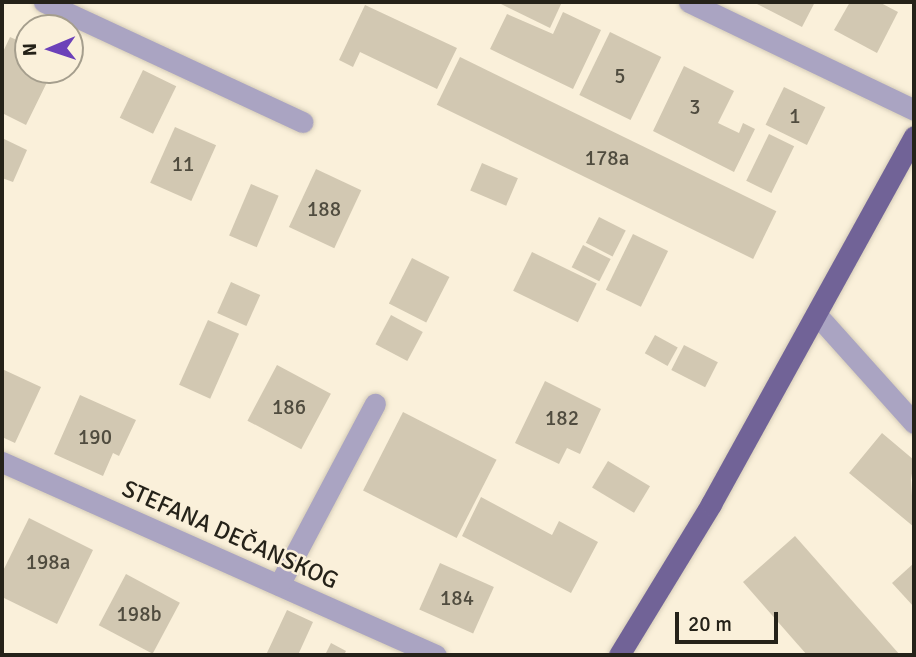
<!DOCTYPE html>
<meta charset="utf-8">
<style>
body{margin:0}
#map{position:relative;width:916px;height:657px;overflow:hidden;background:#faf0da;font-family:Signika,sans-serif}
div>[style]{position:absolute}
.building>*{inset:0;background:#d2c8b2;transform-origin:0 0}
.roads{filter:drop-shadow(0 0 2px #d4cbb7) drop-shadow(0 0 2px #d4cbb7)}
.minor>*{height:21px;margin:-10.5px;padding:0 10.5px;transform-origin:10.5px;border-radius:10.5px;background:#aaa4c2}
.major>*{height:21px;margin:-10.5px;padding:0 10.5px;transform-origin:10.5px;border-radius:10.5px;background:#716397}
span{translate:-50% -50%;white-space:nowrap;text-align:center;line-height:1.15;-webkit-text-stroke:5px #faf0da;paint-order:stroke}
.number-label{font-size:21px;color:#504c3f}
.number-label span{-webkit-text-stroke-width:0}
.street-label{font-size:24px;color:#252219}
.frame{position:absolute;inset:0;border:4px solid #252219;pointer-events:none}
.north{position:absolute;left:14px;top:14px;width:70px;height:70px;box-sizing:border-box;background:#faf0da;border:2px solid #a59e8d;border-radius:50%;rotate:268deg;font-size:19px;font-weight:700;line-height:28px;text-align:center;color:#252219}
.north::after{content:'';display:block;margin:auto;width:24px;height:32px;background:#6c41b9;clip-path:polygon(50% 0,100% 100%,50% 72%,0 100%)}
.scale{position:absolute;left:675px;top:612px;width:103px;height:32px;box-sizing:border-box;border:4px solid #252219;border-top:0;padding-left:9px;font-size:21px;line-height:24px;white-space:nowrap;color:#252219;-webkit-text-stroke:5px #faf0da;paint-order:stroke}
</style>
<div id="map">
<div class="building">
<div style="clip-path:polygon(497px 2px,562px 2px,550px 28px)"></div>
<div style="clip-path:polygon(753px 2px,815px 2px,802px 27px)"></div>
<div style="clip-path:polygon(850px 2px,879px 2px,898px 12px,877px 53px,834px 30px)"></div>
<div style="clip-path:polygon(365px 5px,457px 48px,437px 89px,360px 52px,353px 67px,339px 60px)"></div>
<div style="clip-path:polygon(563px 12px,601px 30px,573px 89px,490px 49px,507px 14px,553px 34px)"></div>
<div style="left:610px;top:32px;width:57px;height:70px;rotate:26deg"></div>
<div style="clip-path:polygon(10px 37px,28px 45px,28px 70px,53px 70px,26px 125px,2px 113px,2px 54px)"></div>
<div style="left:460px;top:57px;width:352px;height:53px;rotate:26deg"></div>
<div style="clip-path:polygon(684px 66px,734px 91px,718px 123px,739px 133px,743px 123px,755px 129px,734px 172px,653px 131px)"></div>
<div style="left:143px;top:70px;width:37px;height:53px;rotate:26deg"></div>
<div style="left:784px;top:87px;width:46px;height:42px;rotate:26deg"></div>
<div style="left:175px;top:127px;width:45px;height:61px;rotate:24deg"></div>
<div style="left:769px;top:134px;width:28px;height:52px;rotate:26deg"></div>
<div style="clip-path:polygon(2px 138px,27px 150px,13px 182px,2px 178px)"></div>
<div style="left:482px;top:163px;width:39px;height:30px;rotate:23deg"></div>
<div style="left:316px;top:169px;width:50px;height:64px;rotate:25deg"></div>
<div style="left:251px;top:184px;width:30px;height:56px;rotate:23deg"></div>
<div style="left:599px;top:217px;width:30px;height:29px;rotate:27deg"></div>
<div style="left:633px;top:234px;width:39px;height:62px;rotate:26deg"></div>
<div style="left:583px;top:245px;width:31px;height:25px;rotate:27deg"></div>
<div style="left:532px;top:252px;width:72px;height:43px;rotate:26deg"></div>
<div style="left:412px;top:258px;width:42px;height:51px;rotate:27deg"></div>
<div style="left:231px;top:282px;width:32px;height:34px;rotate:24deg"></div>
<div style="left:391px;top:315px;width:36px;height:33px;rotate:28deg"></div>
<div style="left:208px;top:320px;width:34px;height:71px;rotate:24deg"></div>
<div style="left:655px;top:335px;width:26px;height:21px;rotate:29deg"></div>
<div style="left:684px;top:345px;width:38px;height:28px;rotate:27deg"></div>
<div style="left:277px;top:365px;width:61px;height:63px;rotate:28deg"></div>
<div style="clip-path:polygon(2px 369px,41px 387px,15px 443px,2px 437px)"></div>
<div style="clip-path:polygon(545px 381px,601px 409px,580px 454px,567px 448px,559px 464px,515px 443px)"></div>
<div style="clip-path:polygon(80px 395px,136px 420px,119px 456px,113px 453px,103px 476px,54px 454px)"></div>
<div style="left:403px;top:412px;width:105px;height:88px;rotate:27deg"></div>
<div style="clip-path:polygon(882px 433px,914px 460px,911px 480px,914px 527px,849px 473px)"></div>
<div style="left:608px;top:461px;width:49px;height:31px;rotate:31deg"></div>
<div style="clip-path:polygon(481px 497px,552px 535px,559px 521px,598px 542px,571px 593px,462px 536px)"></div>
<div style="clip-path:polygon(29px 518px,93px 550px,57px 624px,2px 597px,2px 573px)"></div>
<div style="clip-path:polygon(795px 536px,900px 655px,807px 655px,743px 582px)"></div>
<div style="left:440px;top:563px;width:59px;height:51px;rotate:24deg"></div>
<div style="clip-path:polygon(914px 563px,914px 607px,892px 583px)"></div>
<div style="left:126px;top:574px;width:61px;height:58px;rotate:28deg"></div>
<div style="clip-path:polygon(287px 610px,313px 622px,298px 655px,266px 655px)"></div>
<div style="clip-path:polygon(331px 643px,346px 651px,344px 655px,325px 655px)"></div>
</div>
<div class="roads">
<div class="minor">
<div style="left:44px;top:2px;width:285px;rotate:24.9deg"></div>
<div style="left:689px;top:2px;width:250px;rotate:25.6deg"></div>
<div style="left:817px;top:315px;width:145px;rotate:48.1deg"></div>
<div style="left:2px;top:462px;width:475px;rotate:24deg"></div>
<div style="left:279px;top:585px;width:205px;rotate:-62.1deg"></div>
</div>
<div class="major">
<div style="left:619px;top:655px;width:177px;rotate:-58.6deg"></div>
<div style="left:711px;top:504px;width:420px;rotate:-61.1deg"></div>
</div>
</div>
<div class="number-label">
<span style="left:620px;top:76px">5</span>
<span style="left:695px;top:107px">3</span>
<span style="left:795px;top:116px">1</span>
<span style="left:607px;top:158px">178a</span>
<span style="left:183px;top:164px">11</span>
<span style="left:324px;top:209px">188</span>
<span style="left:289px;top:407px">186</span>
<span style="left:562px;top:418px">182</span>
<span style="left:95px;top:437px">190</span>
<span style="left:48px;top:562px">198a</span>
<span style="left:457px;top:598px">184</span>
<span style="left:139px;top:614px">198b</span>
</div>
<div class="street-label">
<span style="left:230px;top:535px;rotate:24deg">STEFANA DEČANSKOG</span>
</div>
<div class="frame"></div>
<div class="north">N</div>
<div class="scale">20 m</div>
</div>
